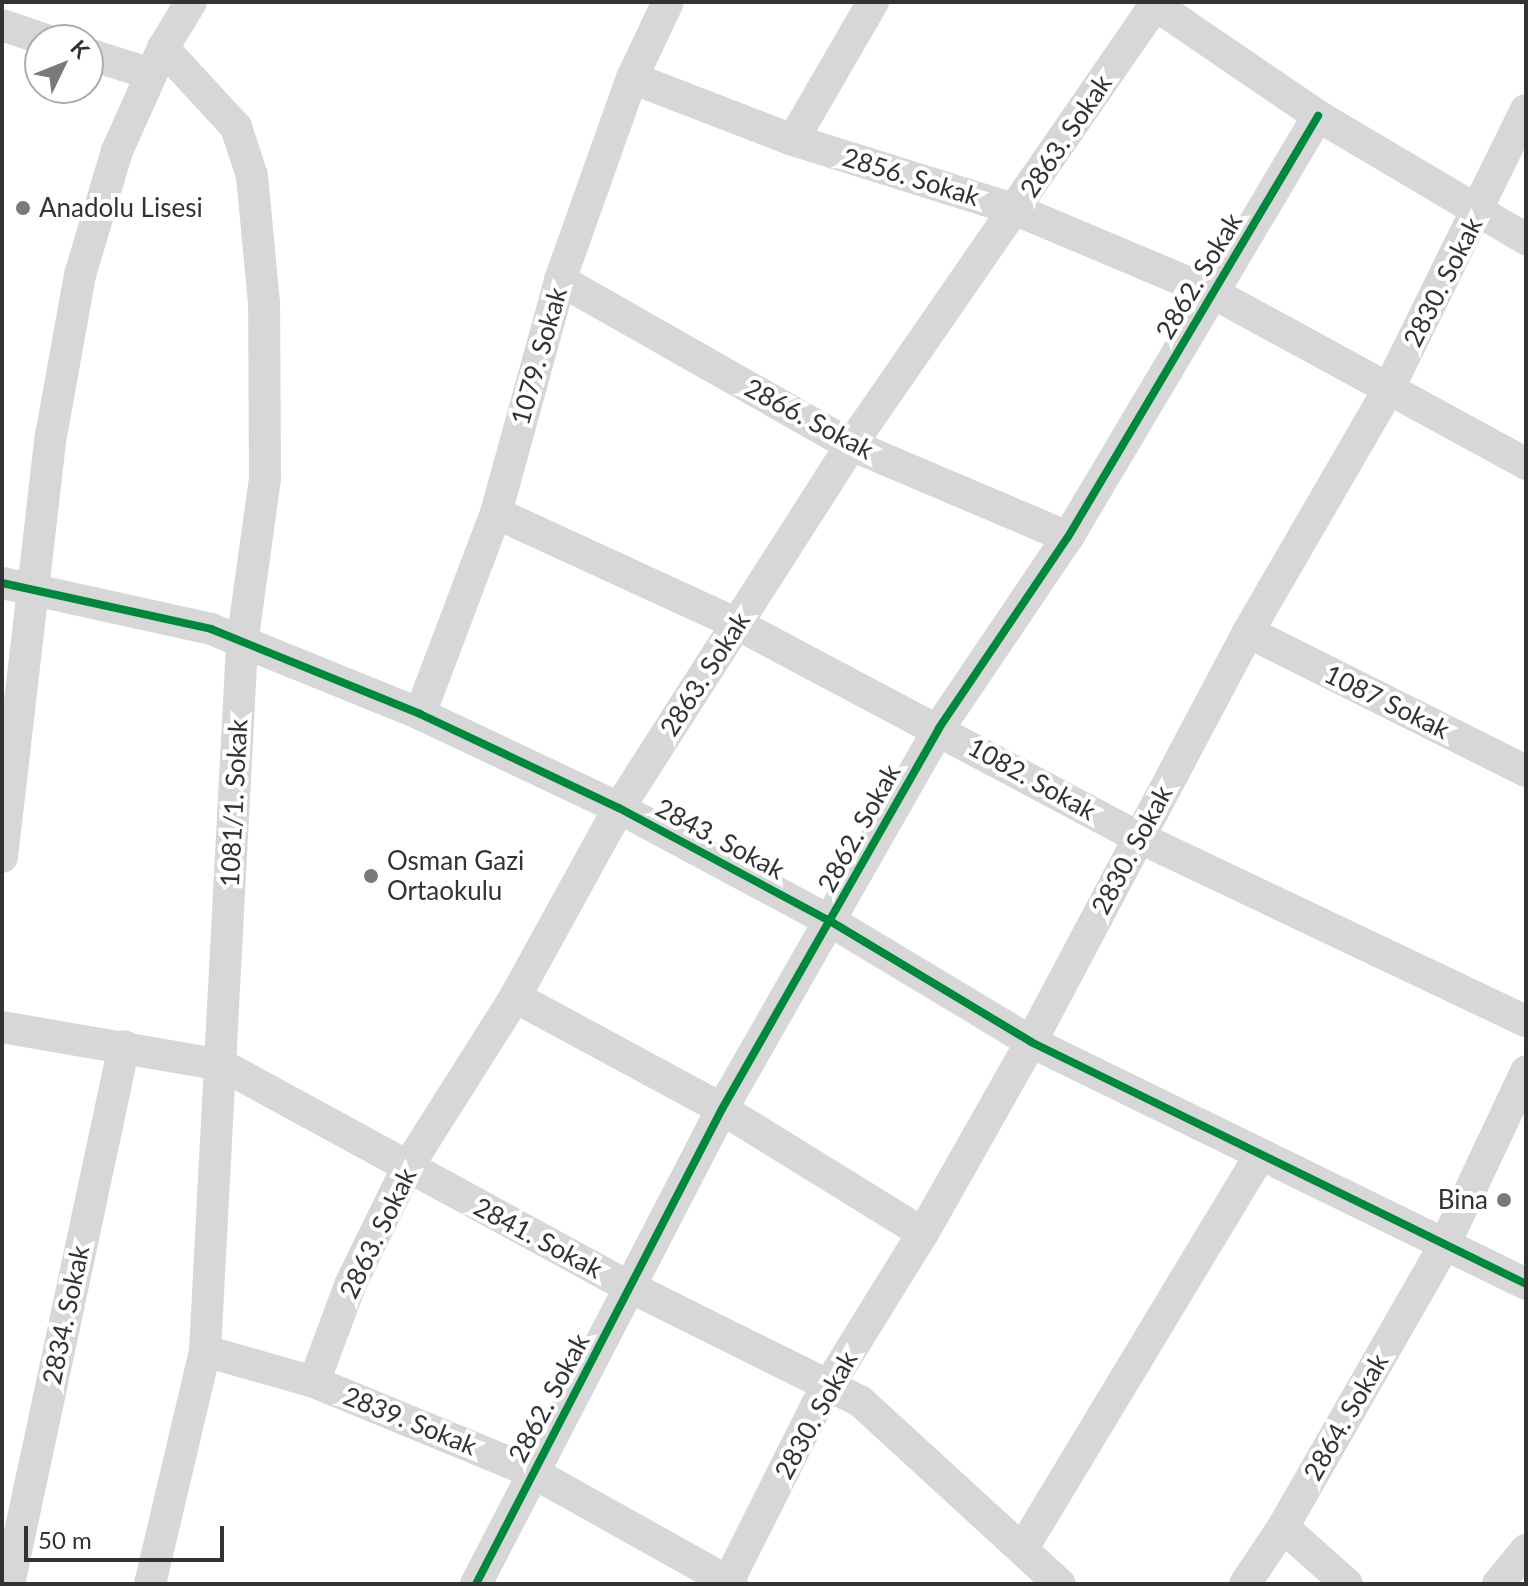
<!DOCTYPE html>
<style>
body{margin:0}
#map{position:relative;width:1528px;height:1586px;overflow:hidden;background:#fff;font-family:Lato,sans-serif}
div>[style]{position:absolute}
.minor>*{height:32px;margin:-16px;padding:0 16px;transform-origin:16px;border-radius:16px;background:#d7d7d7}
.cycleway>*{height:8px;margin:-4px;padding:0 4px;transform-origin:4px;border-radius:4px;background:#00873e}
.dots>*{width:22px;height:22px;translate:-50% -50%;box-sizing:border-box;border:4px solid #fff;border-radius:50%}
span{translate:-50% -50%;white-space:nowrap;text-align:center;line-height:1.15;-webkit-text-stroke:8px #fff;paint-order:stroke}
.street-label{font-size:26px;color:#333}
.poi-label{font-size:26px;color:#333}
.left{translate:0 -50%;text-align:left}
.right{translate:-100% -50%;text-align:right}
.frame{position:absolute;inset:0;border:4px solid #333;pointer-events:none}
.north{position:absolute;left:24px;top:24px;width:80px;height:80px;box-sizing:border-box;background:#fff;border:2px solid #adadad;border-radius:50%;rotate:47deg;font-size:22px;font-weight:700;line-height:32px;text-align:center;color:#333}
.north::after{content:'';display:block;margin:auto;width:28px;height:36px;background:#7a7a7a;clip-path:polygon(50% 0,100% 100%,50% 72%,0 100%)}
.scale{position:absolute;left:24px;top:1526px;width:200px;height:36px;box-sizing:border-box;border:4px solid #333;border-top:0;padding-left:10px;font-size:24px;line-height:28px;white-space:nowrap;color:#333;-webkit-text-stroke:6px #fff;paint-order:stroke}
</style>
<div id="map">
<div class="minor">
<div style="left:1151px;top:2px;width:202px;rotate:34.3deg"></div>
<div style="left:1318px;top:116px;width:242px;rotate:30.6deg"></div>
<div style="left:2px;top:25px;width:46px;rotate:18.8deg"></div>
<div style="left:88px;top:54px;width:66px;rotate:17.6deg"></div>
<div style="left:632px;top:78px;width:173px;rotate:21.1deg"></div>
<div style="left:793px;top:140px;width:234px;rotate:17.4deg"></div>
<div style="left:1016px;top:210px;width:214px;rotate:22.8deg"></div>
<div style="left:1213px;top:293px;width:357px;rotate:28.6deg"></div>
<div style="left:793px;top:140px;width:160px;rotate:-59.9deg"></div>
<div style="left:560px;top:280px;width:335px;rotate:29.6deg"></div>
<div style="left:851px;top:445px;width:236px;rotate:23deg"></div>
<div style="left:496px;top:513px;width:265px;rotate:24.7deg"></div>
<div style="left:737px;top:624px;width:454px;rotate:28deg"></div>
<div style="left:1138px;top:837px;width:429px;rotate:25.4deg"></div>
<div style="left:2px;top:583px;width:214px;rotate:12.4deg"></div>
<div style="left:211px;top:629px;width:226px;rotate:22.1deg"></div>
<div style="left:420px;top:714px;width:220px;rotate:25.3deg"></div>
<div style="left:619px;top:808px;width:239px;rotate:28.2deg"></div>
<div style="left:830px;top:921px;width:235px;rotate:31deg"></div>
<div style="left:1031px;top:1042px;width:551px;rotate:26.05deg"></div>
<div style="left:1248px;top:632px;width:311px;rotate:26.6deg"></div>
<div style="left:420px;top:714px;width:215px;rotate:-69.3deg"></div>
<div style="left:496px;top:513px;width:242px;rotate:-74.6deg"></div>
<div style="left:560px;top:280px;width:214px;rotate:-70.4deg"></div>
<div style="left:632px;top:78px;width:84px;rotate:-64.7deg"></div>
<div style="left:2px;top:857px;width:424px;rotate:-83.4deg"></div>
<div style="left:51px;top:436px;width:164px;rotate:-79.8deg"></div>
<div style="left:80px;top:275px;width:129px;rotate:-73.4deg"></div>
<div style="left:117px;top:151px;width:113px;rotate:-65.9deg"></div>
<div style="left:163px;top:48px;width:54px;rotate:-58.7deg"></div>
<div style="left:515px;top:997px;width:235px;rotate:28.4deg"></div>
<div style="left:722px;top:1109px;width:236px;rotate:31.7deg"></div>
<div style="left:2px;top:1027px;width:223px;rotate:9.8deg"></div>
<div style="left:222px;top:1065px;width:464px;rotate:28.6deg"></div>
<div style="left:630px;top:1287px;width:257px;rotate:26.4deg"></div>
<div style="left:860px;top:1401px;width:271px;rotate:42.5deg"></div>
<div style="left:205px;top:1351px;width:113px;rotate:15.9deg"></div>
<div style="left:314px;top:1382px;width:236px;rotate:22.4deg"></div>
<div style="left:532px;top:1472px;width:229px;rotate:29.2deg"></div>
<div style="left:314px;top:1382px;width:106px;rotate:-69.5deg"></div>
<div style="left:351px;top:1283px;width:128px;rotate:-64deg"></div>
<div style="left:407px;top:1168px;width:202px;rotate:-57.7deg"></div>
<div style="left:515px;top:997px;width:216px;rotate:-61.2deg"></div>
<div style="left:619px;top:808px;width:431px;rotate:-57.4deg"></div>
<div style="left:851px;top:445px;width:538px;rotate:-55.37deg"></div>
<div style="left:1283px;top:1527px;width:86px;rotate:41.7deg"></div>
<div style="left:1023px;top:1548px;width:459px;rotate:-58.9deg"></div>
<div style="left:9px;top:1584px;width:550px;rotate:-77.93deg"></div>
<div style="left:150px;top:1584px;width:239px;rotate:-76.7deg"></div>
<div style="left:205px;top:1351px;width:708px;rotate:-87deg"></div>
<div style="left:242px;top:644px;width:168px;rotate:-82.1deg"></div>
<div style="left:265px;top:478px;width:175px;rotate:-90.3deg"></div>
<div style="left:264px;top:303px;width:128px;rotate:-95.4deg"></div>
<div style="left:252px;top:176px;width:52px;rotate:-108.1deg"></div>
<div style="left:236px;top:127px;width:108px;rotate:-132.7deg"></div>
<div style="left:476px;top:1584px;width:535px;rotate:-62.62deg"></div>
<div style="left:722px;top:1109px;width:438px;rotate:-60.3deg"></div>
<div style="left:939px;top:728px;width:230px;rotate:-56deg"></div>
<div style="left:1068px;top:537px;width:490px;rotate:-59.3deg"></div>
<div style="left:727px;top:1584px;width:199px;rotate:-63.4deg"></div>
<div style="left:816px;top:1406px;width:203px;rotate:-58.3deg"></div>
<div style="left:923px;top:1233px;width:219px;rotate:-60.5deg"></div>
<div style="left:1031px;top:1042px;width:464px;rotate:-62.1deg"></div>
<div style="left:1248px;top:632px;width:277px;rotate:-59.9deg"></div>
<div style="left:1387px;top:392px;width:314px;rotate:-63.8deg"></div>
<div style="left:1245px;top:1584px;width:69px;rotate:-56.3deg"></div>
<div style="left:1283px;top:1527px;width:322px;rotate:-60.2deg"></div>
<div style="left:1443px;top:1248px;width:195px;rotate:-64.8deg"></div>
<div style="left:1498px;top:1584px;width:44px;rotate:-50.5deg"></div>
</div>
<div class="cycleway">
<div style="left:2px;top:583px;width:214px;rotate:12.4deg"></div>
<div style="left:211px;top:629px;width:226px;rotate:22.1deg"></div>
<div style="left:420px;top:714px;width:220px;rotate:25.3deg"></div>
<div style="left:619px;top:808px;width:239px;rotate:28.2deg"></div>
<div style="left:830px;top:921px;width:235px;rotate:31deg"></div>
<div style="left:1031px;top:1042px;width:551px;rotate:26.05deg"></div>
<div style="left:476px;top:1584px;width:535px;rotate:-62.62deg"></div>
<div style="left:722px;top:1109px;width:438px;rotate:-60.3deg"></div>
<div style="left:939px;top:728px;width:230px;rotate:-56deg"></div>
<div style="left:1068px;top:537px;width:490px;rotate:-59.3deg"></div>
</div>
<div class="dots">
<div style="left:23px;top:208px;background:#7a7a7a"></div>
<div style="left:371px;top:876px;background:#7a7a7a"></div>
<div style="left:1504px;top:1200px;background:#7a7a7a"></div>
</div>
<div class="street-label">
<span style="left:1066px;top:136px;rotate:-56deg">2863. Sokak</span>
<span style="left:911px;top:177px;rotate:17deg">2856. Sokak</span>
<span style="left:1199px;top:276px;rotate:-59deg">2862. Sokak</span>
<span style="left:1443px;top:282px;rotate:-63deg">2830. Sokak</span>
<span style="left:539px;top:356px;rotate:-74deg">1079. Sokak</span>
<span style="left:809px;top:419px;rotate:28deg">2866. Sokak</span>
<span style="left:705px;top:674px;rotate:-57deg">2863. Sokak</span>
<span style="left:1387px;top:702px;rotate:26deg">1087 Sokak</span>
<span style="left:1032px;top:779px;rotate:29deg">1082. Sokak</span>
<span style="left:234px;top:803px;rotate:-87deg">1081/1. Sokak</span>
<span style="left:859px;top:828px;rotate:-61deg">2862. Sokak</span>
<span style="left:720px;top:839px;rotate:28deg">2843. Sokak</span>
<span style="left:1132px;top:850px;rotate:-62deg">2830. Sokak</span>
<span style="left:378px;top:1233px;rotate:-64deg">2863. Sokak</span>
<span style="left:538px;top:1238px;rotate:28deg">2841. Sokak</span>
<span style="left:66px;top:1315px;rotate:-78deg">2834. Sokak</span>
<span style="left:549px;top:1398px;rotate:-62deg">2862. Sokak</span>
<span style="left:816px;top:1415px;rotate:-61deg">2830. Sokak</span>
<span style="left:1346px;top:1417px;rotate:-60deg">2864. Sokak</span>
<span style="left:410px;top:1421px;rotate:22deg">2839. Sokak</span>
</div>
<div class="poi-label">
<span class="left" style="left:39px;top:208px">Anadolu Lisesi</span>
<span class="left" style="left:387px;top:876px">Osman Gazi<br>Ortaokulu</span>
<span class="right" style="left:1488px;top:1200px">Bina</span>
</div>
<div class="frame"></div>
<div class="north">K</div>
<div class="scale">50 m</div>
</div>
